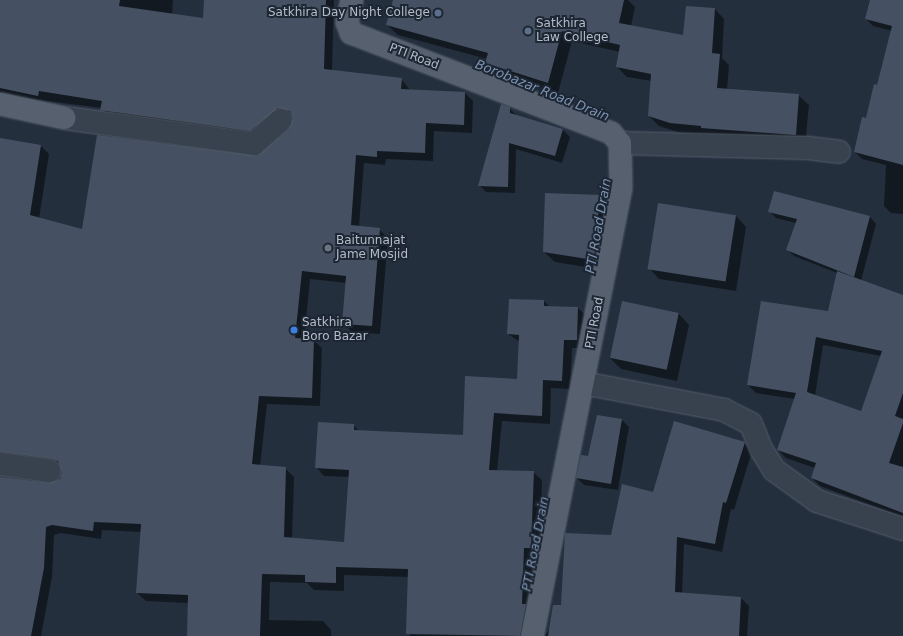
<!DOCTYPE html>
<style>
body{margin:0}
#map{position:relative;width:903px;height:636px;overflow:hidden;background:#242f3e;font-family:"DejaVu Sans",sans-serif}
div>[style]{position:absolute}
.shadow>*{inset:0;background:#0007}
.building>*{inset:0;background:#455162;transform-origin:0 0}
.roads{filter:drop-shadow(0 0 1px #565f6c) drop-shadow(0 0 1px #565f6c)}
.minor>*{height:22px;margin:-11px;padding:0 11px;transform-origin:11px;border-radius:11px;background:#38414e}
.major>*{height:22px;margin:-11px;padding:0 11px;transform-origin:11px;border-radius:11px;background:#56606e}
.dots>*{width:11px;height:11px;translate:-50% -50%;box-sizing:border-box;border:2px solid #1d2633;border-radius:50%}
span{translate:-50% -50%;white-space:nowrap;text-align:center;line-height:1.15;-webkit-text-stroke:4px #1d2633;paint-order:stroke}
.poi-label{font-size:12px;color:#b4bcc9}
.right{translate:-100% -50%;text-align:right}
.left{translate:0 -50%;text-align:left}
.street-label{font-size:12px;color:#b4bcc9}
.water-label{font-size:13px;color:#7c92b1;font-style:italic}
</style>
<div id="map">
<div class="shadow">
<div style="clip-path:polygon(0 0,173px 0,172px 15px,204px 19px,206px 0,334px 0,332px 71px,401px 79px,410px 90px,465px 93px,473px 101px,472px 133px,434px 131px,433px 161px,386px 159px,385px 165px,364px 163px,359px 227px,379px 229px,388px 238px,380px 334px,352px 332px,344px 324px,347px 283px,310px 279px,304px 339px,313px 340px,322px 348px,320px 406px,267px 404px,260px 466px,285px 468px,294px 477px,292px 539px,345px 543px,349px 477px,324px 476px,316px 467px,353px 425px,360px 432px,464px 436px,518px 380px,520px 342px,508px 334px,544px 301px,550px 307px,578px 308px,586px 316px,585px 348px,572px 348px,570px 389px,551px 388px,550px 424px,502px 421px,497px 471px,533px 472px,542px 480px,539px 556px,532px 556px,530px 636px,410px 636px,409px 577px,344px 575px,344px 591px,314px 590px,307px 583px,270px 582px,269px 620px,323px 621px,331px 630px,331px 636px,188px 636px,189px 603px,146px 601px,137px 593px,141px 532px,102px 530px,101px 539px,61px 533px,54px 535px,52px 577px,41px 636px,0 636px,0 478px,48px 484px,60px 480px,63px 468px,11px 460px,0 464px,0 139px,41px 146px,49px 154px,39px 219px,83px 230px,258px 157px,290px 130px,294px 116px,287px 116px,259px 139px,110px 118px,102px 108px,0 95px)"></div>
<div style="clip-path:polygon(394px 0,628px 0,635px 7px,631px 26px,684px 36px,714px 8px,724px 19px,722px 58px,729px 65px,727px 90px,798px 95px,809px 105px,805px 145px,681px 133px,659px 126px,649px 116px,652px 81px,627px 77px,617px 67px,620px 52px,572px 41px,558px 93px,496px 73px,487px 59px,398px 35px,387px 25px)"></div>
<div style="clip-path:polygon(871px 0,903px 0,903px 214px,891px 213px,884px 206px,886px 165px,862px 159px,855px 152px,878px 86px,892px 31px,873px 26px,866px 19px)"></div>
<div style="clip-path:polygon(509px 108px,517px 116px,563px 130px,570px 137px,562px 163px,516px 149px,515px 193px,486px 192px,479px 185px)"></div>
<div style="clip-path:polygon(546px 194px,600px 196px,611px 206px,604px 270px,555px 262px,544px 252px)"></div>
<div style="clip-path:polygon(evenodd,769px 211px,870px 217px,876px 224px,861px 281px,903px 296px,903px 517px,820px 486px,812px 478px,815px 468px,786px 458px,778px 450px,795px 399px,756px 393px,748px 385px,829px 313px,837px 273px,794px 256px,787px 249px,796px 223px,776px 218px,769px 211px,823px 345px,881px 356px,861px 412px,815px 396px,823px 345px)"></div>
<div style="clip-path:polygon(736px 216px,746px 227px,736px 291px,659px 279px,649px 268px)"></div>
<div style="clip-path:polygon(622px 302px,679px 314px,689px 325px,677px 381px,621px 369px,610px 358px)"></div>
<div style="clip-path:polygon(622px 420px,629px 427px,618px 490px,584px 485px,577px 478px,588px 457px)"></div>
<div style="clip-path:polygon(744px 443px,752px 451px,734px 510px,731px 509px,722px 552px,684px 544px,682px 594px,741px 598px,749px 606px,747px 636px,545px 636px,612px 536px,654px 493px)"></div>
</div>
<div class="building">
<div style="clip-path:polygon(0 0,120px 0,119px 6px,203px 18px,204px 0,326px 0,324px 69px,402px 78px,401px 89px,465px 92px,464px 125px,426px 123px,425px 153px,377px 151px,377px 157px,356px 155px,351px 225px,380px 228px,372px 326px,342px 324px,346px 276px,302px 271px,295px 338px,314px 339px,312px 398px,259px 396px,252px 464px,286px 467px,284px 537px,344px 542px,349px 470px,315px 468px,318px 422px,354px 424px,354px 430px,463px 435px,465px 376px,517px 379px,519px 335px,507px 334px,509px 299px,544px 300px,544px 306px,578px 307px,577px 340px,564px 340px,562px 381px,543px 380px,542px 416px,494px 413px,489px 470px,534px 471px,531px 548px,524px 548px,522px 604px,526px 604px,520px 636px,406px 634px,408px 569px,336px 567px,336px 583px,305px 582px,305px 575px,262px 574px,260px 636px,187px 636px,188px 595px,136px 593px,141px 524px,94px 522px,93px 531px,52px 525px,46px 527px,44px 568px,31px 636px,0 636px,0 477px,49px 483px,60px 479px,62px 472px,58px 461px,52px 459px,0 452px,0 138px,41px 145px,30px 215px,82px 229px,97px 135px,257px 156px,289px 129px,293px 118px,290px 111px,278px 108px,250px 131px,100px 110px,102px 101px,39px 91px,38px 96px,0 88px)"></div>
<div style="clip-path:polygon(393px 0,624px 0,619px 23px,683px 35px,686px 6px,715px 8px,712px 53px,720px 54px,717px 88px,799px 94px,796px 135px,701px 128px,701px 126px,670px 123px,648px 116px,651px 74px,616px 67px,620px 45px,562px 31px,548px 83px,485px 63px,488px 53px,386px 25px)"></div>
<div style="clip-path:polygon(870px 0,903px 0,903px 165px,854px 152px,862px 117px,866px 118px,874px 84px,877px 85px,892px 26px,865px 19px)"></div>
<div style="clip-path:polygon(501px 104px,510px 107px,510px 113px,563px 129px,555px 156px,509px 143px,508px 187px,478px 186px)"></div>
<div style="clip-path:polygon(774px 191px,870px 216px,854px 277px,786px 250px,797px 219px,768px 212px)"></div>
<div style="clip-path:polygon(545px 193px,600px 195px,594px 260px,543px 252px)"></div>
<div style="left:658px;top:203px;width:79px;height:67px;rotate:9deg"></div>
<div style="clip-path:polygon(evenodd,837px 271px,903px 295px,903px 393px,895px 416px,903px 419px,903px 423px,889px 463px,903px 467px,903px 513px,811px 478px,816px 463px,777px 450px,796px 393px,747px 385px,761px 301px,828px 311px,837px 271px,816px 337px,882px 351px,861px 411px,807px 392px,816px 337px)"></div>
<div style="left:622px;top:301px;width:58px;height:58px;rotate:12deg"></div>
<div style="clip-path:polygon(597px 415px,622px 419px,611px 484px,576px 478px,581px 455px,588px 456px)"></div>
<div style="clip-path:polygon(674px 421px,745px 442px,726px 503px,723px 502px,715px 544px,677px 537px,675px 592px,741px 597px,739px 636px,548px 636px,553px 605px,561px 605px,565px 533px,611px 535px,622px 484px,653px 492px)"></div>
</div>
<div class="roads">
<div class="minor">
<div style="left:65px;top:118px;width:191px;rotate:7.8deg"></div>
<div style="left:254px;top:144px;width:36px;rotate:-42deg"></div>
<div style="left:620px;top:143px;width:188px;rotate:1.5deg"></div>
<div style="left:808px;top:148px;width:31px;rotate:7deg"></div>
<div style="left:583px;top:383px;width:144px;rotate:10.8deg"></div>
<div style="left:724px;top:410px;width:30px;rotate:27deg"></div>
<div style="left:751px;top:424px;width:27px;rotate:68deg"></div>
<div style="left:761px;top:449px;width:25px;rotate:58deg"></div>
<div style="left:774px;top:470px;width:53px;rotate:35.8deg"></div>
<div style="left:817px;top:501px;width:90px;rotate:18deg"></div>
<div style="left:0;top:464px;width:50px;rotate:8deg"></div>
</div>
<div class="major">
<div style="left:352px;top:0;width:23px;rotate:103deg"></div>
<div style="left:347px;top:22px;width:12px;rotate:70deg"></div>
<div style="left:351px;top:33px;width:279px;rotate:21deg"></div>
<div style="left:611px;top:133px;width:13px;rotate:48deg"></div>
<div style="left:620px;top:143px;width:45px;rotate:88.7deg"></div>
<div style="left:621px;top:188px;width:457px;rotate:101.2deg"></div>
<div style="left:0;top:104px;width:66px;rotate:12.2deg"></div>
</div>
</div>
<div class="dots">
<div style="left:438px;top:13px;background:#5c6f8a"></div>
<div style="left:528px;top:31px;background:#5c6f8a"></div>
<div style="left:328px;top:248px;background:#6b7280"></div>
<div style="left:294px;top:330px;background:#3f7fe0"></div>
</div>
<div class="poi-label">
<span class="right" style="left:430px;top:13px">Satkhira Day Night College</span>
<span class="left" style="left:536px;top:31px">Satkhira<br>Law College</span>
<span class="left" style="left:336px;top:248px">Baitunnajat<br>Jame Mosjid</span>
<span class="left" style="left:302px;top:330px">Satkhira<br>Boro Bazar</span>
</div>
<div class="street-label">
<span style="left:414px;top:57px;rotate:21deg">PTI Road</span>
<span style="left:595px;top:323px;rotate:-79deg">PTI Road</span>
</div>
<div class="water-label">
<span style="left:542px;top:91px;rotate:22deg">Borobazar Road Drain</span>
<span style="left:599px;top:226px;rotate:-80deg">PTI Road Drain</span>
<span style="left:536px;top:544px;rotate:-79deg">PTI Road Drain</span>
</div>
</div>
